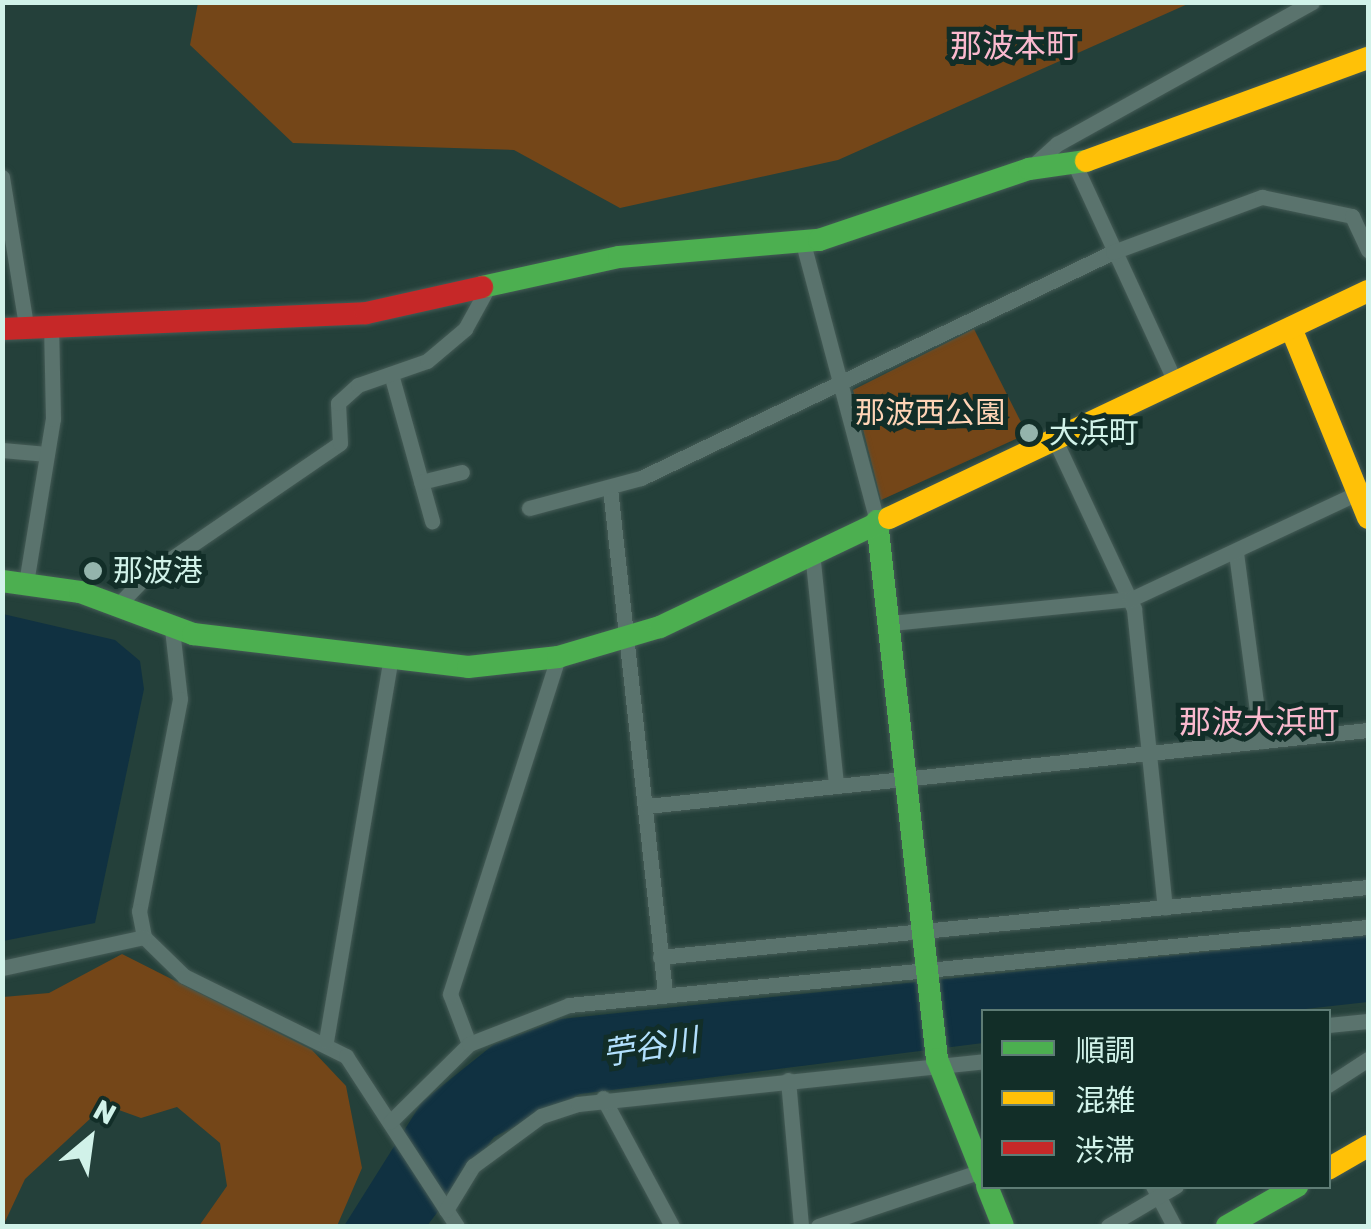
<!DOCTYPE html>
<meta charset="utf-8">
<style>
body{margin:0}
#map{position:relative;width:1371px;height:1229px;overflow:hidden;background:#24403a;font-family:Rubik,"Noto Sans JP",sans-serif}
div>[style]{position:absolute}
.green>*{inset:0;background:#744618}
.water>*{inset:0;background:#103141}
.roads{filter:drop-shadow(0 0 2px #455b56) drop-shadow(0 0 2px #455b56)}
.street>*{height:15px;margin:-7.5px;padding:0 7.5px;transform-origin:7.5px;border-radius:7.5px;background:#5a736d}
.fast>*{height:22px;margin:-11px;padding:0 11px;transform-origin:11px;border-radius:11px;background:#4caf50}
.slow>*{height:22px;margin:-11px;padding:0 11px;transform-origin:11px;border-radius:11px;background:#ffc107}
.jam>*{height:22px;margin:-11px;padding:0 11px;transform-origin:11px;border-radius:11px;background:#c62828}
.dots>*{width:28px;height:28px;translate:-50% -50%;box-sizing:border-box;border:5px solid #122e28;border-radius:50%}
span{translate:-50% -50%;white-space:nowrap;text-align:center;line-height:1.15;-webkit-text-stroke:10px #122e28;paint-order:stroke}
.park-label{font-size:30px;color:#ffd4b6}
.poi-label{font-size:30px;color:#d1f2e9}
.left{translate:0 -50%;text-align:left}
.neighbourhood-label{font-size:32px;color:#fab9ce}
.water-label{font-size:32px;color:#b2e0fd;font-style:italic}
.frame{position:absolute;inset:0;border:5px solid #d1f2e9;pointer-events:none}
.legend{position:absolute;left:981px;top:1009px;width:350px;height:180px;box-sizing:border-box;background:#122e28;border:2px solid #5e7c75;margin:0;padding:12px 18px;list-style:none;font-size:30px;color:#d1f2e9}
.legend li{display:flex;align-items:center;gap:20px;height:50px}
.legend b{width:50px;border:2px solid #5e7c75}
.north{position:absolute;left:40px;top:1089px;width:100px;height:100px;-webkit-text-stroke:8px #122e28;paint-order:stroke;rotate:29deg;font-size:28px;font-weight:700;line-height:40px;text-align:center;color:#d1f2e9}
.north::after{content:'';display:block;margin:auto;width:35px;height:45px;background:#d1f2e9;clip-path:polygon(50% 0,100% 100%,50% 72%,0 100%)}
</style>
<div id="map">
<div class="green">
<div style="clip-path:polygon(198px 3px,198px 2px,1190px 3px,838px 160px,620px 208px,514px 150px,293px 143px,190px 45px)"></div>
<div style="clip-path:polygon(974px 329px,1027px 434px,881px 500px,853px 390px)"></div>
<div style="clip-path:polygon(122px 954px,312px 1050px,346px 1086px,362px 1168px,337px 1226px,199px 1226px,227px 1186px,220px 1143px,177px 1107px,141px 1118px,105px 1105px,25px 1179px,3px 1226px,3px 997px,49px 993px)"></div>
</div>
<div class="water">
<div style="clip-path:polygon(3px 614px,115px 640px,140px 661px,144px 689px,95px 923px,3px 941px)"></div>
<div style="clip-path:polygon(1368px 935px,1368px 1002px,1278px 1012px,984px 1012px,983px 1043px,580px 1094px,494px 1137px,427px 1226px,344px 1226px,422px 1102px,493px 1045px,561px 1019px)"></div>
</div>
<div class="roads">
<div class="street">
<div style="left:1075px;top:165px;width:238px;rotate:65.2deg"></div>
<div style="left:1029px;top:169px;width:38px;rotate:-42deg"></div>
<div style="left:1057px;top:144px;width:292px;rotate:-29.1deg"></div>
<div style="left:2px;top:177px;width:151px;rotate:80.8deg"></div>
<div style="left:803px;top:243px;width:288px;rotate:75.1deg"></div>
<div style="left:391px;top:374px;width:153px;rotate:74.4deg"></div>
<div style="left:1054px;top:438px;width:189px;rotate:64.9deg"></div>
<div style="left:1134px;top:609px;width:300px;rotate:84.1deg"></div>
<div style="left:2px;top:450px;width:45px;rotate:5.1deg"></div>
<div style="left:421px;top:482px;width:42px;rotate:-13.7deg"></div>
<div style="left:610px;top:488px;width:508px;rotate:83.78deg"></div>
<div style="left:529px;top:508px;width:116px;rotate:-15deg"></div>
<div style="left:641px;top:478px;width:523px;rotate:-25.59deg"></div>
<div style="left:1113px;top:252px;width:159px;rotate:-20.3deg"></div>
<div style="left:1262px;top:197px;width:92px;rotate:11.9deg"></div>
<div style="left:1352px;top:216px;width:38px;rotate:65deg"></div>
<div style="left:812px;top:552px;width:235px;rotate:84.1deg"></div>
<div style="left:1236px;top:553px;width:190px;rotate:82.4deg"></div>
<div style="left:26px;top:583px;width:166px;rotate:-80.7deg"></div>
<div style="left:53px;top:419px;width:92px;rotate:-91.2deg"></div>
<div style="left:119px;top:604px;width:39px;rotate:-46deg"></div>
<div style="left:146px;top:576px;width:235px;rotate:-34.4deg"></div>
<div style="left:340px;top:443px;width:40px;rotate:-92.9deg"></div>
<div style="left:338px;top:403px;width:27px;rotate:-42deg"></div>
<div style="left:358px;top:385px;width:73px;rotate:-19.2deg"></div>
<div style="left:427px;top:361px;width:50px;rotate:-40.1deg"></div>
<div style="left:465px;top:329px;width:46px;rotate:-61.2deg"></div>
<div style="left:891px;top:623px;width:241px;rotate:-5.7deg"></div>
<div style="left:1131px;top:599px;width:262px;rotate:-25.1deg"></div>
<div style="left:172px;top:629px;width:70px;rotate:83.5deg"></div>
<div style="left:180px;top:699px;width:216px;rotate:100.9deg"></div>
<div style="left:139px;top:911px;width:26px;rotate:79deg"></div>
<div style="left:144px;top:937px;width:56px;rotate:44.3deg"></div>
<div style="left:184px;top:976px;width:181px;rotate:26.3deg"></div>
<div style="left:346px;top:1056px;width:203px;rotate:56.9deg"></div>
<div style="left:647px;top:806px;width:725px;rotate:-6.02deg"></div>
<div style="left:660px;top:957px;width:711px;rotate:-5.65deg"></div>
<div style="left:2px;top:968px;width:145px;rotate:-12.3deg"></div>
<div style="left:1328px;top:1025px;width:40px;rotate:-5.7deg"></div>
<div style="left:326px;top:1041px;width:383px;rotate:-80.4deg"></div>
<div style="left:469px;top:1044px;width:53px;rotate:-110.8deg"></div>
<div style="left:450px;top:994px;width:354px;rotate:-72.2deg"></div>
<div style="left:788px;top:1080px;width:147px;rotate:84.9deg"></div>
<div style="left:1328px;top:1085px;width:48px;rotate:-33deg"></div>
<div style="left:603px;top:1098px;width:145px;rotate:61.7deg"></div>
<div style="left:390px;top:1122px;width:111px;rotate:-44.6deg"></div>
<div style="left:469px;top:1044px;width:107px;rotate:-21.3deg"></div>
<div style="left:569px;top:1005px;width:803px;rotate:-5.58deg"></div>
<div style="left:1153px;top:1186px;width:45px;rotate:62.3deg"></div>
<div style="left:446px;top:1210px;width:52px;rotate:-58.5deg"></div>
<div style="left:473px;top:1166px;width:84px;rotate:-36.3deg"></div>
<div style="left:541px;top:1116px;width:39px;rotate:-18deg"></div>
<div style="left:578px;top:1104px;width:408px;rotate:-6deg"></div>
<div style="left:818px;top:1226px;width:175px;rotate:-18.6deg"></div>
<div style="left:1108px;top:1226px;width:79px;rotate:-30.5deg"></div>
</div>
<div class="fast">
<div style="left:482px;top:287px;width:140px;rotate:-12.4deg"></div>
<div style="left:619px;top:257px;width:201px;rotate:-4.9deg"></div>
<div style="left:819px;top:240px;width:222px;rotate:-18.7deg"></div>
<div style="left:1029px;top:169px;width:58px;rotate:-8deg"></div>
<div style="left:877px;top:521px;width:541px;rotate:83.64deg"></div>
<div style="left:937px;top:1059px;width:127px;rotate:68.3deg"></div>
<div style="left:2px;top:581px;width:79px;rotate:8deg"></div>
<div style="left:80px;top:592px;width:121px;rotate:20.4deg"></div>
<div style="left:193px;top:634px;width:277px;rotate:6.8deg"></div>
<div style="left:468px;top:667px;width:91px;rotate:-6.3deg"></div>
<div style="left:558px;top:657px;width:106px;rotate:-16.4deg"></div>
<div style="left:660px;top:627px;width:254px;rotate:-25.5deg"></div>
<div style="left:987px;top:1186px;width:43px;rotate:68.2deg"></div>
<div style="left:1227px;top:1226px;width:81px;rotate:-29.7deg"></div>
</div>
<div class="slow">
<div style="left:1086px;top:161px;width:300px;rotate:-20.1deg"></div>
<div style="left:1291px;top:328px;width:205px;rotate:67.9deg"></div>
<div style="left:889px;top:518px;width:530px;rotate:-25.36deg"></div>
<div style="left:1328px;top:1169px;width:46px;rotate:-29.9deg"></div>
</div>
<div class="jam">
<div style="left:2px;top:329px;width:364px;rotate:-2.5deg"></div>
<div style="left:366px;top:313px;width:119px;rotate:-12.6deg"></div>
</div>
</div>
<div class="dots">
<div style="left:1029px;top:433px;background:#94b4ac"></div>
<div style="left:93px;top:571px;background:#94b4ac"></div>
</div>
<div class="park-label">
<span style="left:930px;top:413px">那波西公園</span>
</div>
<div class="poi-label">
<span class="left" style="left:1049px;top:433px">大浜町</span>
<span class="left" style="left:113px;top:571px">那波港</span>
</div>
<div class="neighbourhood-label">
<span style="left:1014px;top:46px">那波本町</span>
<span style="left:1259px;top:722px">那波大浜町</span>
</div>
<div class="water-label">
<span style="left:650px;top:1047px;rotate:-9deg">苧谷川</span>
</div>
<div class="frame"></div>
<ul class="legend">
<li><b style="height:12px;background:#4caf50"></b>順調</li>
<li><b style="height:12px;background:#ffc107"></b>混雑</li>
<li><b style="height:12px;background:#c62828"></b>渋滞</li>
</ul>
<div class="north">N</div>
</div>
